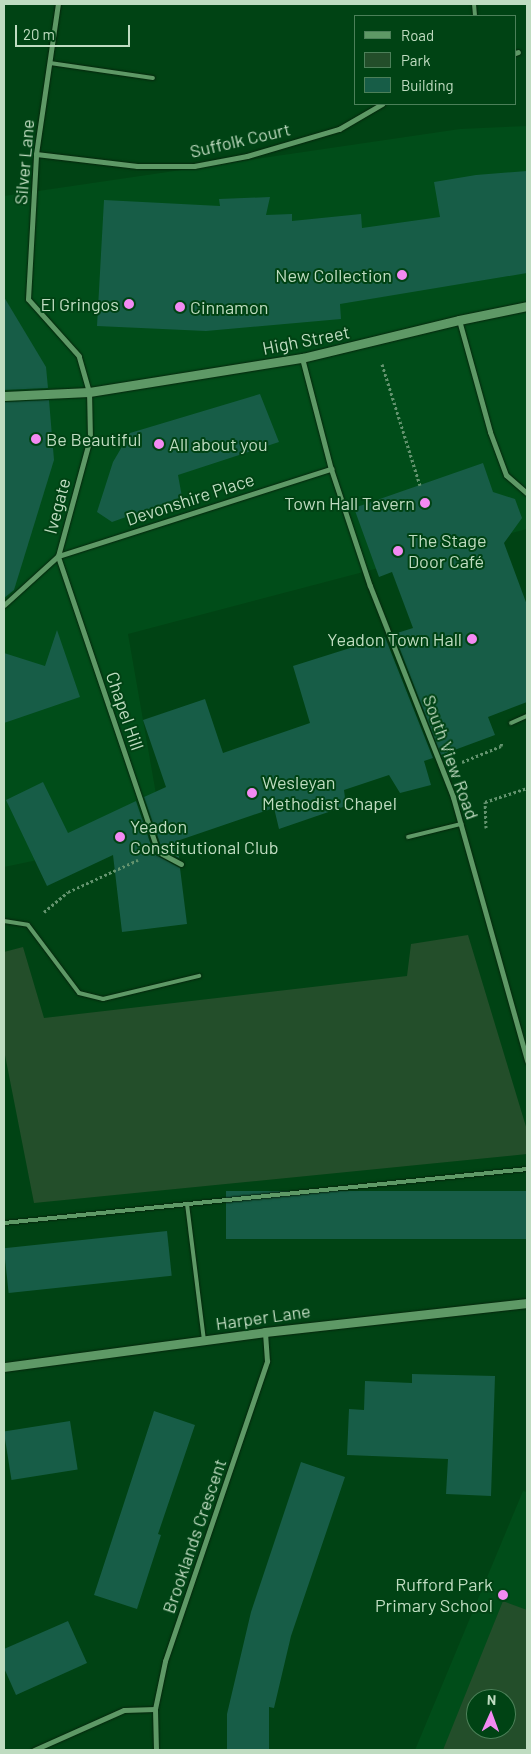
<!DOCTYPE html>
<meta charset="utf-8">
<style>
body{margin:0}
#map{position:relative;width:531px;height:1754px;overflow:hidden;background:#004314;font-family:Barlow,sans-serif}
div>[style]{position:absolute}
.built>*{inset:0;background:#004d19}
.green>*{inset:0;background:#234e2a}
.building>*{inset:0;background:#175d47;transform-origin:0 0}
.path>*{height:3px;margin-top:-1.5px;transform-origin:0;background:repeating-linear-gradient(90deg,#63936e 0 2.5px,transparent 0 5px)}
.roads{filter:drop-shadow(0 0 1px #06250c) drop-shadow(0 0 1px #06250c)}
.service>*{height:4px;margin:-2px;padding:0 2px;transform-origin:2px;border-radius:2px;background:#5e9966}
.minor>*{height:5px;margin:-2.5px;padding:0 2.5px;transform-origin:2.5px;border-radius:2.5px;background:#5e9966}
.tertiary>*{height:9px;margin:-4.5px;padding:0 4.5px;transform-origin:4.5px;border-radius:4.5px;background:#5e9966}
.dots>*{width:14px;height:14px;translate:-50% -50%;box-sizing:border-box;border:2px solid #004314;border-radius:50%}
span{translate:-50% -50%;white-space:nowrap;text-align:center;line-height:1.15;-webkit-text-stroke:4px #004314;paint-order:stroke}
.street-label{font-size:18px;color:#bfdcc1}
.poi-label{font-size:18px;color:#bfdcc1}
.right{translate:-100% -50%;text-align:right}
.left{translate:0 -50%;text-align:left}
.frame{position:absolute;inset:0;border:5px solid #bfdcc1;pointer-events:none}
.legend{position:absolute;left:354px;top:15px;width:162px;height:90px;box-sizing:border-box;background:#004314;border:1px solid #4c8059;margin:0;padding:6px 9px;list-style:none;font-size:15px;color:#bfdcc1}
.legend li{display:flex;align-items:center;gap:10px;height:25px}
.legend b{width:25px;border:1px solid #4c8059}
.north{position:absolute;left:466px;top:1689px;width:50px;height:50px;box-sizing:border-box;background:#004314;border:1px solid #4c8059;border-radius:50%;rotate:2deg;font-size:14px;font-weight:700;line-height:20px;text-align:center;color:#bfdcc1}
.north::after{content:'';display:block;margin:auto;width:18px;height:22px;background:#f38af2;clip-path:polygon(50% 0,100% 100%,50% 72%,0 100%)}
.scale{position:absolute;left:15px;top:25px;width:115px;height:22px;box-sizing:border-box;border:2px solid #bfdcc1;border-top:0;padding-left:6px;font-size:15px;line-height:18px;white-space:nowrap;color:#bfdcc1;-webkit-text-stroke:4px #004314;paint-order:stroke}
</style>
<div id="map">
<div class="built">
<div style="clip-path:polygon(527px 126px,527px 529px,128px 634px,163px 834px,4px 867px,4px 196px,460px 129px)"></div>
<div style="clip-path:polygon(evenodd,523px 1491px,527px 1492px,527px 1750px,415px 1750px,523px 1491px,476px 1699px,506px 1699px,506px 1729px,476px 1729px,476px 1699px)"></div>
</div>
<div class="green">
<div style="clip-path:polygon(468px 935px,527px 1130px,527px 1154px,34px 1203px,4px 1050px,4px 952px,23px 947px,44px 1018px,407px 976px,411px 944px)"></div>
<div style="clip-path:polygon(evenodd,503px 1601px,527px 1610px,527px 1750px,443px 1750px,503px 1601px,476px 1699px,506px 1699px,506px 1729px,476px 1729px,476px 1699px)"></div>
</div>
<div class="building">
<div style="clip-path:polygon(527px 171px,527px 273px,340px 304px,341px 319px,206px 331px,97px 326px,104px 200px,220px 206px,219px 199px,270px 197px,266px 215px,292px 214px,292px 221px,361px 214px,362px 228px,440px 217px,434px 182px,476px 175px)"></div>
<div style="clip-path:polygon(4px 297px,46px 367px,48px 388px,4px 390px)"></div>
<div style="clip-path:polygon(260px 394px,279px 442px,178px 475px,182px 497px,112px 522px,97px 512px,113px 462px,130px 433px)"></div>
<div style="clip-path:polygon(49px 400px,54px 460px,14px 590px,4px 598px,4px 402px)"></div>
<div style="clip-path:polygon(483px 463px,493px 492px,515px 499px,522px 518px,504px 543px,527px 605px,527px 702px,488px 717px,495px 735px,441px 755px,394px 634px,413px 628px,392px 572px,379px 577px,354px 508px)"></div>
<div style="clip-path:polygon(57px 630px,80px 697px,4px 723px,4px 653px,45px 666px)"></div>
<div style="clip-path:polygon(385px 637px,433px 758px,424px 761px,431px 785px,400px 793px,389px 775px,344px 790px,346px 806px,279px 829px,274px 808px,177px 841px,179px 858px,162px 849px,144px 797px,166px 787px,143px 720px,205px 699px,223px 753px,310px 723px,293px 666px)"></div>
<div style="clip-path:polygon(43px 782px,68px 833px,136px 801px,154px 854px,180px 868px,187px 924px,122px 932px,113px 855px,47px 886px,6px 800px)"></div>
<div style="left:527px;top:1191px;width:48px;height:301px;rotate:90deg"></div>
<div style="left:167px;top:1231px;width:45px;height:164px;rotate:84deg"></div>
<div style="clip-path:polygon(412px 1374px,495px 1376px,491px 1496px,446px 1494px,448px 1459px,347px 1455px,349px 1409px,364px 1410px,365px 1381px,412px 1383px)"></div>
<div style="clip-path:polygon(154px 1411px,195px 1425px,158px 1534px,161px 1535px,137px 1609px,94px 1595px)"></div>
<div style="left:70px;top:1421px;width:49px;height:67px;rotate:81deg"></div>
<div style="clip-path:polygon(301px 1462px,345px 1477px,291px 1636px,274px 1708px,269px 1707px,269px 1750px,227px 1750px,227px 1714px,251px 1612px)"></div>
<div style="clip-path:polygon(68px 1621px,87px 1663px,16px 1695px,4px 1668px,4px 1649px)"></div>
</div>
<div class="path">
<div style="left:382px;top:364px;width:127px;rotate:72.6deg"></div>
<div style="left:462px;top:762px;width:42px;rotate:-22.3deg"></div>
<div style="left:501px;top:746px;width:4px;rotate:-76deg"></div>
<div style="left:486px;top:828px;width:26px;rotate:-92deg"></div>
<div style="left:485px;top:802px;width:44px;rotate:-18.4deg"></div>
<div style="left:44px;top:912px;width:31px;rotate:-40deg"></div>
<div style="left:68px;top:892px;width:77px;rotate:-24.6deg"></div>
</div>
<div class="roads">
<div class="service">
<div style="left:474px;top:4px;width:12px;rotate:85deg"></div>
<div style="left:50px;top:63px;width:104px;rotate:8.3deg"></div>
<div style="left:511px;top:723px;width:17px;rotate:-24deg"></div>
<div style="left:408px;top:837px;width:55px;rotate:-13.8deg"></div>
<div style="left:4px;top:921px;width:24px;rotate:9deg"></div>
<div style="left:28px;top:925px;width:85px;rotate:53.1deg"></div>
<div style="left:79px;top:993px;width:25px;rotate:14deg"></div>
<div style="left:103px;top:999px;width:99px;rotate:-13.5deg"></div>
<div style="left:187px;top:1204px;width:138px;rotate:82.9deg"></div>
<div style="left:4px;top:1223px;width:526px;rotate:-5.89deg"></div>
</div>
<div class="minor">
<div style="left:515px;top:53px;width:3px;rotate:-18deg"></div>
<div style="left:36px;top:154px;width:102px;rotate:6.8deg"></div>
<div style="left:137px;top:166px;width:57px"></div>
<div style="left:194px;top:166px;width:54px;rotate:-10.7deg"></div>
<div style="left:247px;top:156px;width:96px;rotate:-16.4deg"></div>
<div style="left:339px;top:129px;width:50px;rotate:-30.2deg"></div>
<div style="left:459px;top:320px;width:116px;rotate:74.5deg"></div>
<div style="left:490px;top:432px;width:46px;rotate:69.6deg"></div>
<div style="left:506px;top:475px;width:28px;rotate:41deg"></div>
<div style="left:302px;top:358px;width:115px;rotate:75.4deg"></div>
<div style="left:331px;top:469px;width:123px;rotate:71.6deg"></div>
<div style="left:370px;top:586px;width:227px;rotate:68.5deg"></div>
<div style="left:453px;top:797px;width:274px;rotate:74.3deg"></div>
<div style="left:4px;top:605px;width:73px;rotate:-42.2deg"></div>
<div style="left:58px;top:556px;width:122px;rotate:-74.8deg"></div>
<div style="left:90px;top:438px;width:46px;rotate:-91.2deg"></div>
<div style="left:89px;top:392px;width:37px;rotate:-106deg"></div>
<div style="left:79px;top:356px;width:76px;rotate:-131.8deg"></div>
<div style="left:28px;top:299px;width:145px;rotate:-86.8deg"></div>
<div style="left:36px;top:154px;width:152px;rotate:-81.7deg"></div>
<div style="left:181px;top:864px;width:26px;rotate:-152deg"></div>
<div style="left:158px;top:852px;width:312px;rotate:-108.7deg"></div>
<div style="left:58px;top:556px;width:287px;rotate:-17.7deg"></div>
<div style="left:34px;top:1750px;width:98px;rotate:-24deg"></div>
<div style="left:124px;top:1710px;width:31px;rotate:-2deg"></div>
<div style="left:156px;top:1750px;width:41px;rotate:-91.4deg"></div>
<div style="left:155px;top:1709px;width:49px;rotate:-78.2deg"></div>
<div style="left:165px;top:1661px;width:317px;rotate:-71.2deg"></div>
<div style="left:267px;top:1361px;width:29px;rotate:-94deg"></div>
</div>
<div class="tertiary">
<div style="left:4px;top:396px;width:85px;rotate:-2.7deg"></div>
<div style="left:89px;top:392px;width:216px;rotate:-9.1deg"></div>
<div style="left:302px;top:358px;width:162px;rotate:-13.6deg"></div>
<div style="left:459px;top:320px;width:69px;rotate:-11.6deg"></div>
<div style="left:4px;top:1367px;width:263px;rotate:-7.6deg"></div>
<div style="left:265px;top:1332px;width:264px;rotate:-6.3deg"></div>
</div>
</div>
<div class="dots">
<div style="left:402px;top:275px;background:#f38af2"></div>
<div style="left:129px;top:304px;background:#f38af2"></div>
<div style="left:180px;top:307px;background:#f38af2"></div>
<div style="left:36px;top:439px;background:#f38af2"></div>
<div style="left:159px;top:444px;background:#f38af2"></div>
<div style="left:425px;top:503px;background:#f38af2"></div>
<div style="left:398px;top:551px;background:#f38af2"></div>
<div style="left:472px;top:639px;background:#f38af2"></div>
<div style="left:252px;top:793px;background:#f38af2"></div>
<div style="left:120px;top:837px;background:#f38af2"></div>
<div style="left:503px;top:1595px;background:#f38af2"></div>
</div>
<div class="street-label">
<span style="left:240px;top:140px;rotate:-13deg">Suffolk Court</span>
<span style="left:24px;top:162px;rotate:-85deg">Silver Lane</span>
<span style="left:306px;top:340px;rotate:-11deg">High Street</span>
<span style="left:190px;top:499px;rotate:-18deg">Devonshire Place</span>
<span style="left:57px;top:506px;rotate:-75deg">Ivegate</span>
<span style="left:125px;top:711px;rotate:71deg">Chapel Hill</span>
<span style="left:451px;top:757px;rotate:70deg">South View Road</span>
<span style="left:263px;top:1317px;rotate:-8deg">Harper Lane</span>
<span style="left:194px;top:1536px;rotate:-71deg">Brooklands Crescent</span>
</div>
<div class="poi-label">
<span class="right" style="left:392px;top:275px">New Collection</span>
<span class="right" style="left:119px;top:304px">El Gringos</span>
<span class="left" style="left:190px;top:307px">Cinnamon</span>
<span class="left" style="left:46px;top:439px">Be Beautiful</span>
<span class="left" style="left:169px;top:444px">All about you</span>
<span class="right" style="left:415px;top:503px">Town Hall Tavern</span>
<span class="left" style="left:408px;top:551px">The Stage<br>Door Café</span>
<span class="right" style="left:462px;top:639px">Yeadon Town Hall</span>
<span class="left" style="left:262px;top:793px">Wesleyan<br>Methodist Chapel</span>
<span class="left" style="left:130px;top:837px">Yeadon<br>Constitutional Club</span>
<span class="right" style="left:493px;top:1595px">Rufford Park<br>Primary School</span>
</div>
<div class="frame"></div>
<ul class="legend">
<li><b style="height:6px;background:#5e9966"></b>Road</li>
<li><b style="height:14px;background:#234e2a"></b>Park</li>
<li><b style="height:14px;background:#175d47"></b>Building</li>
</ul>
<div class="north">N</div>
<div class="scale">20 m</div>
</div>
